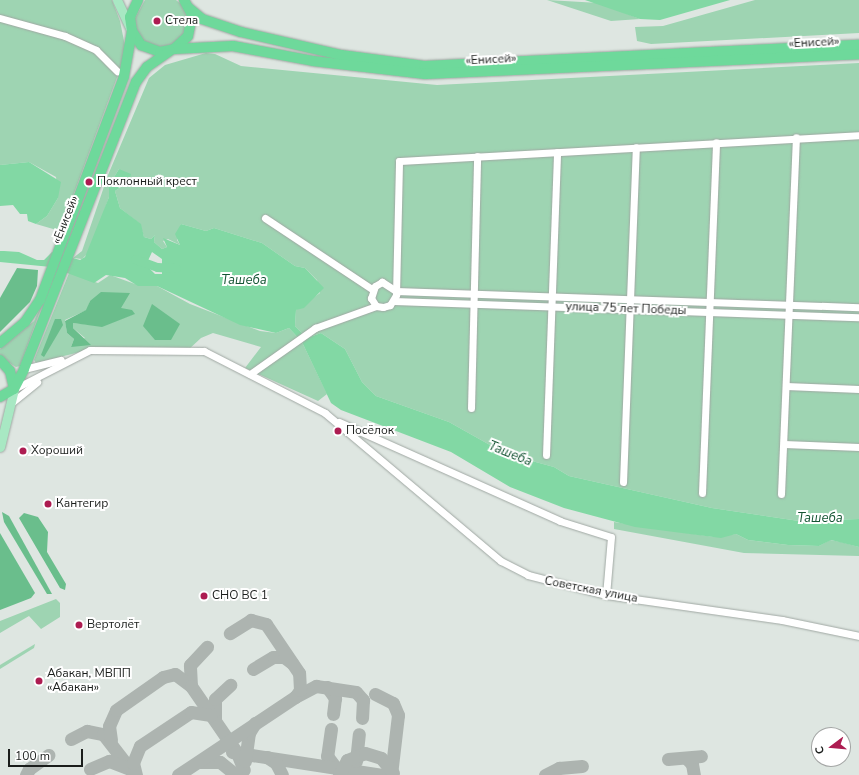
<!DOCTYPE html>
<meta charset="utf-8">
<style>
body{margin:0}
#map{position:relative;width:859px;height:775px;overflow:hidden;background:#dee6e1;font-family:"Nunito Sans",sans-serif}
div>[style]{position:absolute}
.green>*{inset:0;background:#9ed4b2}
.forest>*{inset:0;background:#6abe8c}
.water>*{inset:0;background:#82d8a4}
.river>*{height:9px;margin:-4.5px;padding:0 4.5px;transform-origin:4.5px;border-radius:4.5px;background:#82d8a4}
.taxiway>*{height:13px;margin:-6.5px;padding:0 6.5px;transform-origin:6.5px;border-radius:6.5px;background:#adb4b0}
.roads{filter:drop-shadow(0 0 1px #a0a8a3) drop-shadow(0 0 1px #a0a8a3)}
.minor>*{height:7px;margin:-3.5px;padding:0 3.5px;transform-origin:3.5px;border-radius:3.5px;background:#fff}
.major>*{height:9px;margin:-4.5px;padding:0 4.5px;transform-origin:4.5px;border-radius:4.5px;background:#a8e8c3}
.highway>*{height:10px;margin:-5px;padding:0 5px;transform-origin:5px;border-radius:5px;background:#6ed99b}
.dots>*{width:11px;height:11px;translate:-50% -50%;box-sizing:border-box;border:2px solid #fff;border-radius:50%}
span{translate:-50% -50%;white-space:nowrap;text-align:center;line-height:1.15;-webkit-text-stroke:4px #fff;paint-order:stroke}
.poi-label{font-size:12px;color:#1a1d1b}
.left{translate:0 -50%;text-align:left}
.street-label{font-size:12px;color:#1a1d1b}
.water-label{font-size:13px;color:#155534;font-style:italic}
.north{position:absolute;left:811px;top:727px;width:40px;height:40px;box-sizing:border-box;background:#fff;border:1px solid #a3a5a4;border-radius:50%;rotate:254deg;font-size:11px;font-weight:700;line-height:16px;text-align:center;color:#1a1d1b}
.north::after{content:'';display:block;margin:auto;width:14px;height:18px;background:#ad1c51;clip-path:polygon(50% 0,100% 100%,50% 72%,0 100%)}
.scale{position:absolute;left:8px;top:749px;width:75px;height:18px;box-sizing:border-box;border:2px solid #1a1d1b;border-top:0;padding-left:5px;font-size:12px;line-height:14px;white-space:nowrap;color:#1a1d1b;-webkit-text-stroke:3px #fff;paint-order:stroke}
</style>
<div id="map">
<div class="green">
<div style="clip-path:polygon(0 0,112px 0,120px 21px,125px 46px,122px 64px,60px 231px,36px 224px,47px 216px,58px 198px,56px 177px,29px 162px,0 165px)"></div>
<div style="clip-path:polygon(145px 0,176px 0,182px 5px,187px 17px,183px 35px,175px 44px,162px 48px,147px 44px,138px 35px,134px 20px)"></div>
<div style="clip-path:polygon(547px 0,599px 3px,640px 19px,611px 21px)"></div>
<div style="clip-path:polygon(755px 0,859px 0,859px 33px,651px 44px,637px 41px,635px 27px,663px 26px)"></div>
<div style="clip-path:polygon(206px 53px,215px 54px,241px 66px,437px 85px,859px 63px,859px 519px,799px 521px,712px 508px,569px 476px,554px 467px,506px 454px,449px 422px,376px 396px,362px 382px,345px 349px,321px 333px,307px 338px,295px 326px,296px 310px,320px 293px,317px 280px,305px 268px,295px 266px,262px 243px,214px 228px,206px 231px,181px 224px,177px 240px,180px 245px,168px 239px,163px 241px,167px 247px,162px 249px,154px 242px,155px 235px,151px 239px,144px 237px,140px 224px,120px 208px,115px 191px,129px 182px,119px 169px,109px 185px,109px 197px,90px 251px,82px 259px,73px 258px,82px 251px,108px 175px,149px 78px,165px 65px)"></div>
<div style="clip-path:polygon(evenodd,69px 273px,98px 283px,110px 275px,135px 284px,157px 286px,190px 304px,260px 331px,276px 333px,289px 328px,302px 342px,327px 394px,318px 401px,245px 368px,261px 347px,213px 333px,201px 338px,188px 350px,100px 347px,36px 363px,34px 360px,69px 273px,90px 301px,134px 314px,102px 326px,73px 323px,73px 328px,85px 338px,71px 347px,74px 339px,67px 333px,65px 320px,87px 310px,90px 301px)"></div>
<div style="clip-path:polygon(44px 300px,20px 366px,16px 367px,0 357px,0 349px,34px 321px)"></div>
<div style="clip-path:polygon(614px 522px,714px 537px,736px 534px,748px 540px,788px 545px,819px 546px,830px 540px,841px 542px,859px 547px,859px 556px,744px 553px,614px 529px)"></div>
<div style="clip-path:polygon(56px 599px,60px 603px,60px 617px,41px 629px,29px 616px,0 633px,0 621px)"></div>
<div style="clip-path:polygon(35px 644px,34px 648px,0 669px,0 665px)"></div>
</div>
<div class="forest">
<div style="clip-path:polygon(17px 268px,38px 270px,37px 286px,30px 302px,0 332px,0 298px)"></div>
<div style="clip-path:polygon(101px 292px,130px 293px,121px 308px,132px 310px,135px 314px,102px 327px,73px 323px,73px 328px,91px 345px,71px 347px,74px 339px,67px 333px,65px 321px,86px 310px,90px 301px)"></div>
<div style="clip-path:polygon(152px 304px,180px 324px,171px 340px,155px 340px,143px 326px)"></div>
<div style="clip-path:polygon(55px 319px,61px 319px,63px 325px,44px 357px,41px 355px)"></div>
<div style="clip-path:polygon(2px 512px,9px 516px,52px 594px,47px 594px,4px 522px)"></div>
<div style="clip-path:polygon(24px 513px,38px 517px,48px 532px,47px 552px,66px 584px,65px 590px,60px 588px,19px 518px)"></div>
<div style="clip-path:polygon(0 533px,35px 593px,31px 598px,0 610px)"></div>
</div>
<div class="water">
<div style="clip-path:polygon(585px 0,730px 0,660px 20px,640px 19px)"></div>
<div style="clip-path:polygon(29px 162px,61px 182px,58px 198px,47px 216px,36px 224px,28px 221px,27px 214px,20px 214px,13px 205px,0 206px,0 165px)"></div>
<div style="clip-path:polygon(evenodd,119px 169px,131px 174px,129px 182px,115px 191px,120px 208px,141px 224px,144px 237px,151px 239px,155px 235px,154px 242px,162px 249px,167px 247px,163px 238px,180px 245px,175px 234px,181px 224px,206px 231px,214px 228px,262px 243px,295px 266px,305px 268px,324px 288px,304px 308px,296px 310px,295px 326px,307px 338px,321px 333px,345px 349px,362px 382px,376px 396px,449px 422px,506px 454px,554px 467px,569px 476px,712px 508px,799px 521px,859px 519px,859px 547px,831px 540px,819px 546px,788px 545px,748px 540px,736px 534px,721px 538px,635px 527px,564px 508px,510px 487px,451px 452px,341px 410px,331px 403px,302px 342px,289px 328px,276px 333px,240px 325px,157px 286px,138px 286px,125px 278px,106px 275px,94px 283px,51px 267px,0 262px,0 251px,4px 251px,19px 252px,37px 260px,44px 260px,52px 252px,80px 260px,85px 257px,109px 197px,109px 185px,119px 169px,152px 252px,162px 259px,162px 274px,155px 274px,146px 265px,152px 252px)"></div>
</div>
<div class="river">
<div style="left:135px;top:259px;width:23px;rotate:20deg"></div>
<div style="left:157px;top:267px;width:19px;rotate:3deg"></div>
</div>
<div class="taxiway">
<div style="left:253px;top:669px;width:23px;rotate:-31deg"></div>
<div style="left:273px;top:657px;width:11px"></div>
<div style="left:284px;top:657px;width:10px;rotate:37deg"></div>
<div style="left:191px;top:686px;width:21px;rotate:-93deg"></div>
<div style="left:190px;top:665px;width:25px;rotate:-47deg"></div>
<div style="left:327px;top:687px;width:14px;rotate:54deg"></div>
<div style="left:335px;top:698px;width:16px;rotate:97deg"></div>
<div style="left:375px;top:694px;width:20px;rotate:27deg"></div>
<div style="left:393px;top:703px;width:13px;rotate:67deg"></div>
<div style="left:398px;top:715px;width:60px;rotate:96.7deg"></div>
<div style="left:295px;top:697px;width:24px;rotate:-28deg"></div>
<div style="left:316px;top:686px;width:40px;rotate:8.5deg"></div>
<div style="left:356px;top:692px;width:11px;rotate:49deg"></div>
<div style="left:363px;top:700px;width:18px;rotate:93deg"></div>
<div style="left:215px;top:719px;width:20px;rotate:-90deg"></div>
<div style="left:215px;top:699px;width:21px;rotate:-43deg"></div>
<div style="left:331px;top:729px;width:27px;rotate:98deg"></div>
<div style="left:327px;top:756px;width:15px;rotate:53deg"></div>
<div style="left:71px;top:739px;width:18px;rotate:-27deg"></div>
<div style="left:87px;top:731px;width:16px;rotate:11deg"></div>
<div style="left:103px;top:734px;width:51px;rotate:52.2deg"></div>
<div style="left:111px;top:740px;width:14px;rotate:-98deg"></div>
<div style="left:109px;top:726px;width:17px;rotate:-66deg"></div>
<div style="left:116px;top:710px;width:57px;rotate:-35.1deg"></div>
<div style="left:163px;top:677px;width:12px;rotate:-14deg"></div>
<div style="left:175px;top:674px;width:20px;rotate:37deg"></div>
<div style="left:191px;top:686px;width:81px;rotate:55.5deg"></div>
<div style="left:237px;top:753px;width:18px;rotate:68deg"></div>
<div style="left:232px;top:752px;width:152px;rotate:8.7deg"></div>
<div style="left:267px;top:757px;width:11px;rotate:34deg"></div>
<div style="left:276px;top:763px;width:13px;rotate:63deg"></div>
<div style="left:686px;top:758px;width:8px;rotate:45deg"></div>
<div style="left:692px;top:764px;width:11px;rotate:80deg"></div>
<div style="left:668px;top:759px;width:33px;rotate:-5deg"></div>
<div style="left:245px;top:761px;width:28px;rotate:-82deg"></div>
<div style="left:249px;top:733px;width:12px;rotate:-59deg"></div>
<div style="left:356px;top:761px;width:27px;rotate:-84deg"></div>
<div style="left:199px;top:762px;width:21px"></div>
<div style="left:220px;top:762px;width:21px;rotate:39deg"></div>
<div style="left:90px;top:769px;width:21px;rotate:-23deg"></div>
<div style="left:109px;top:761px;width:22px;rotate:21deg"></div>
<div style="left:26px;top:775px;width:7px;rotate:-63deg"></div>
<div style="left:29px;top:769px;width:24px;rotate:-36deg"></div>
<div style="left:136px;top:775px;width:12px;rotate:-104deg"></div>
<div style="left:133px;top:763px;width:18px;rotate:-68deg"></div>
<div style="left:140px;top:746px;width:61px;rotate:-33.7deg"></div>
<div style="left:191px;top:712px;width:20px;rotate:9deg"></div>
<div style="left:178px;top:775px;width:141px;rotate:-33.7deg"></div>
<div style="left:295px;top:697px;width:9px;rotate:-54deg"></div>
<div style="left:300px;top:690px;width:17px;rotate:-93deg"></div>
<div style="left:299px;top:673px;width:59px;rotate:-124deg"></div>
<div style="left:266px;top:624px;width:16px;rotate:-165deg"></div>
<div style="left:251px;top:620px;width:25px;rotate:148deg"></div>
<div style="left:339px;top:775px;width:17px;rotate:-62deg"></div>
<div style="left:347px;top:760px;width:19px;rotate:-21deg"></div>
<div style="left:365px;top:753px;width:17px;rotate:17deg"></div>
<div style="left:381px;top:758px;width:19px;rotate:51deg"></div>
<div style="left:545px;top:775px;width:16px;rotate:-27deg"></div>
<div style="left:559px;top:768px;width:23px;rotate:-5deg"></div>
</div>
<div class="roads">
<div class="minor">
<div style="left:0;top:18px;width:67px;rotate:15.5deg"></div>
<div style="left:65px;top:36px;width:34px;rotate:24deg"></div>
<div style="left:96px;top:50px;width:30px;rotate:45deg"></div>
<div style="left:265px;top:218px;width:128px;rotate:33.6deg"></div>
<div style="left:396px;top:291px;width:17px;rotate:-147deg"></div>
<div style="left:382px;top:282px;width:8px;rotate:150deg"></div>
<div style="left:375px;top:286px;width:13px;rotate:108deg"></div>
<div style="left:371px;top:298px;width:9px;rotate:58deg"></div>
<div style="left:376px;top:306px;width:7px;rotate:8deg"></div>
<div style="left:383px;top:307px;width:7px;rotate:-16deg"></div>
<div style="left:390px;top:305px;width:12px;rotate:-59deg"></div>
<div style="left:396px;top:295px;width:134px;rotate:-88.7deg"></div>
<div style="left:399px;top:161px;width:461px;rotate:-3.2deg"></div>
<div style="left:396px;top:291px;width:463px;rotate:2deg"></div>
<div style="left:394px;top:301px;width:465px;rotate:2deg"></div>
<div style="left:24px;top:369px;width:38px;rotate:-14deg"></div>
<div style="left:250px;top:374px;width:80px;rotate:-35.3deg"></div>
<div style="left:315px;top:328px;width:65px;rotate:-19.8deg"></div>
<div style="left:786px;top:386px;width:73px;rotate:2.4deg"></div>
<div style="left:14px;top:389px;width:85px;rotate:-27.2deg"></div>
<div style="left:90px;top:350px;width:114px;rotate:0.5deg"></div>
<div style="left:204px;top:351px;width:136px;rotate:27.1deg"></div>
<div style="left:325px;top:413px;width:230px;rotate:40.1deg"></div>
<div style="left:501px;top:561px;width:30px;rotate:27deg"></div>
<div style="left:528px;top:575px;width:81px;rotate:14.4deg"></div>
<div style="left:606px;top:595px;width:178px;rotate:8.1deg"></div>
<div style="left:782px;top:620px;width:79px;rotate:11.7deg"></div>
<div style="left:10px;top:404px;width:35px;rotate:-39deg"></div>
<div style="left:471px;top:408px;width:252px;rotate:-88.6deg"></div>
<div style="left:339px;top:422px;width:242px;rotate:24.1deg"></div>
<div style="left:560px;top:521px;width:53px;rotate:17.4deg"></div>
<div style="left:611px;top:537px;width:58px;rotate:94.9deg"></div>
<div style="left:784px;top:444px;width:75px;rotate:2.3deg"></div>
<div style="left:546px;top:455px;width:303px;rotate:-87.9deg"></div>
<div style="left:623px;top:482px;width:335px;rotate:-87.8deg"></div>
<div style="left:702px;top:493px;width:351px;rotate:-87.7deg"></div>
<div style="left:781px;top:494px;width:357px;rotate:-87.6deg"></div>
</div>
<div class="major">
<div style="left:117px;top:0;width:31px;rotate:65deg"></div>
<div style="left:0;top:447px;width:60px;rotate:-76.4deg"></div>
</div>
<div class="highway">
<div style="left:138px;top:0;width:19px;rotate:115deg"></div>
<div style="left:130px;top:17px;width:14px;rotate:82deg"></div>
<div style="left:132px;top:31px;width:17px;rotate:57deg"></div>
<div style="left:141px;top:45px;width:20px;rotate:20deg"></div>
<div style="left:160px;top:52px;width:14px;rotate:-12deg"></div>
<div style="left:174px;top:49px;width:19px;rotate:-43deg"></div>
<div style="left:188px;top:36px;width:21px;rotate:-79deg"></div>
<div style="left:192px;top:15px;width:17px;rotate:-118deg"></div>
<div style="left:189px;top:8px;width:17px;rotate:40deg"></div>
<div style="left:202px;top:19px;width:41px;rotate:18.4deg"></div>
<div style="left:241px;top:32px;width:103px;rotate:13deg"></div>
<div style="left:341px;top:55px;width:84px;rotate:7.5deg"></div>
<div style="left:424px;top:66px;width:436px;rotate:-2.8deg"></div>
<div style="left:174px;top:49px;width:59px;rotate:-2.9deg"></div>
<div style="left:233px;top:46px;width:81px;rotate:10.6deg"></div>
<div style="left:313px;top:61px;width:113px;rotate:6.6deg"></div>
<div style="left:425px;top:74px;width:434px;rotate:-2.6deg"></div>
<div style="left:0;top:343px;width:33px;rotate:-40deg"></div>
<div style="left:25px;top:322px;width:27px;rotate:-56deg"></div>
<div style="left:40px;top:300px;width:239px;rotate:-69.4deg"></div>
<div style="left:124px;top:76px;width:46px;rotate:-79.9deg"></div>
<div style="left:0;top:360px;width:15px;rotate:48deg"></div>
<div style="left:10px;top:371px;width:18px;rotate:77deg"></div>
<div style="left:0;top:397px;width:16px;rotate:-30deg"></div>
<div style="left:14px;top:389px;width:22px;rotate:-63deg"></div>
<div style="left:24px;top:369px;width:308px;rotate:-68.7deg"></div>
<div style="left:136px;top:82px;width:19px;rotate:-54deg"></div>
<div style="left:147px;top:67px;width:28px;rotate:-35deg"></div>
</div>
</div>
<div class="dots">
<div style="left:157px;top:21px;background:#ad1c51"></div>
<div style="left:89px;top:182px;background:#ad1c51"></div>
<div style="left:338px;top:431px;background:#ad1c51"></div>
<div style="left:23px;top:451px;background:#ad1c51"></div>
<div style="left:48px;top:504px;background:#ad1c51"></div>
<div style="left:204px;top:596px;background:#ad1c51"></div>
<div style="left:79px;top:625px;background:#ad1c51"></div>
<div style="left:39px;top:681px;background:#ad1c51"></div>
</div>
<div class="poi-label">
<span class="left" style="left:165px;top:21px">Стела</span>
<span class="left" style="left:97px;top:182px">Поклонный крест</span>
<span class="left" style="left:346px;top:431px">Посёлок</span>
<span class="left" style="left:31px;top:451px">Хороший</span>
<span class="left" style="left:56px;top:504px">Кантегир</span>
<span class="left" style="left:212px;top:596px">СНО ВС 1</span>
<span class="left" style="left:87px;top:625px">Вертолёт</span>
<span class="left" style="left:47px;top:681px">Абакан, МВПП<br>«Абакан»</span>
</div>
<div class="street-label">
<span style="left:814px;top:43px;rotate:-3deg">«Енисей»</span>
<span style="left:491px;top:60px;rotate:-3deg">«Енисей»</span>
<span style="left:66px;top:220px;rotate:-68deg">«Енисей»</span>
<span style="left:626px;top:309px;rotate:2deg">улица 75 лет Победы</span>
<span style="left:591px;top:590px;rotate:11deg">Советская улица</span>
</div>
<div class="water-label">
<span style="left:244px;top:280px">Ташеба</span>
<span style="left:510px;top:454px;rotate:22deg">Ташеба</span>
<span style="left:820px;top:518px">Ташеба</span>
</div>
<div class="north">С</div>
<div class="scale">100 m</div>
</div>
